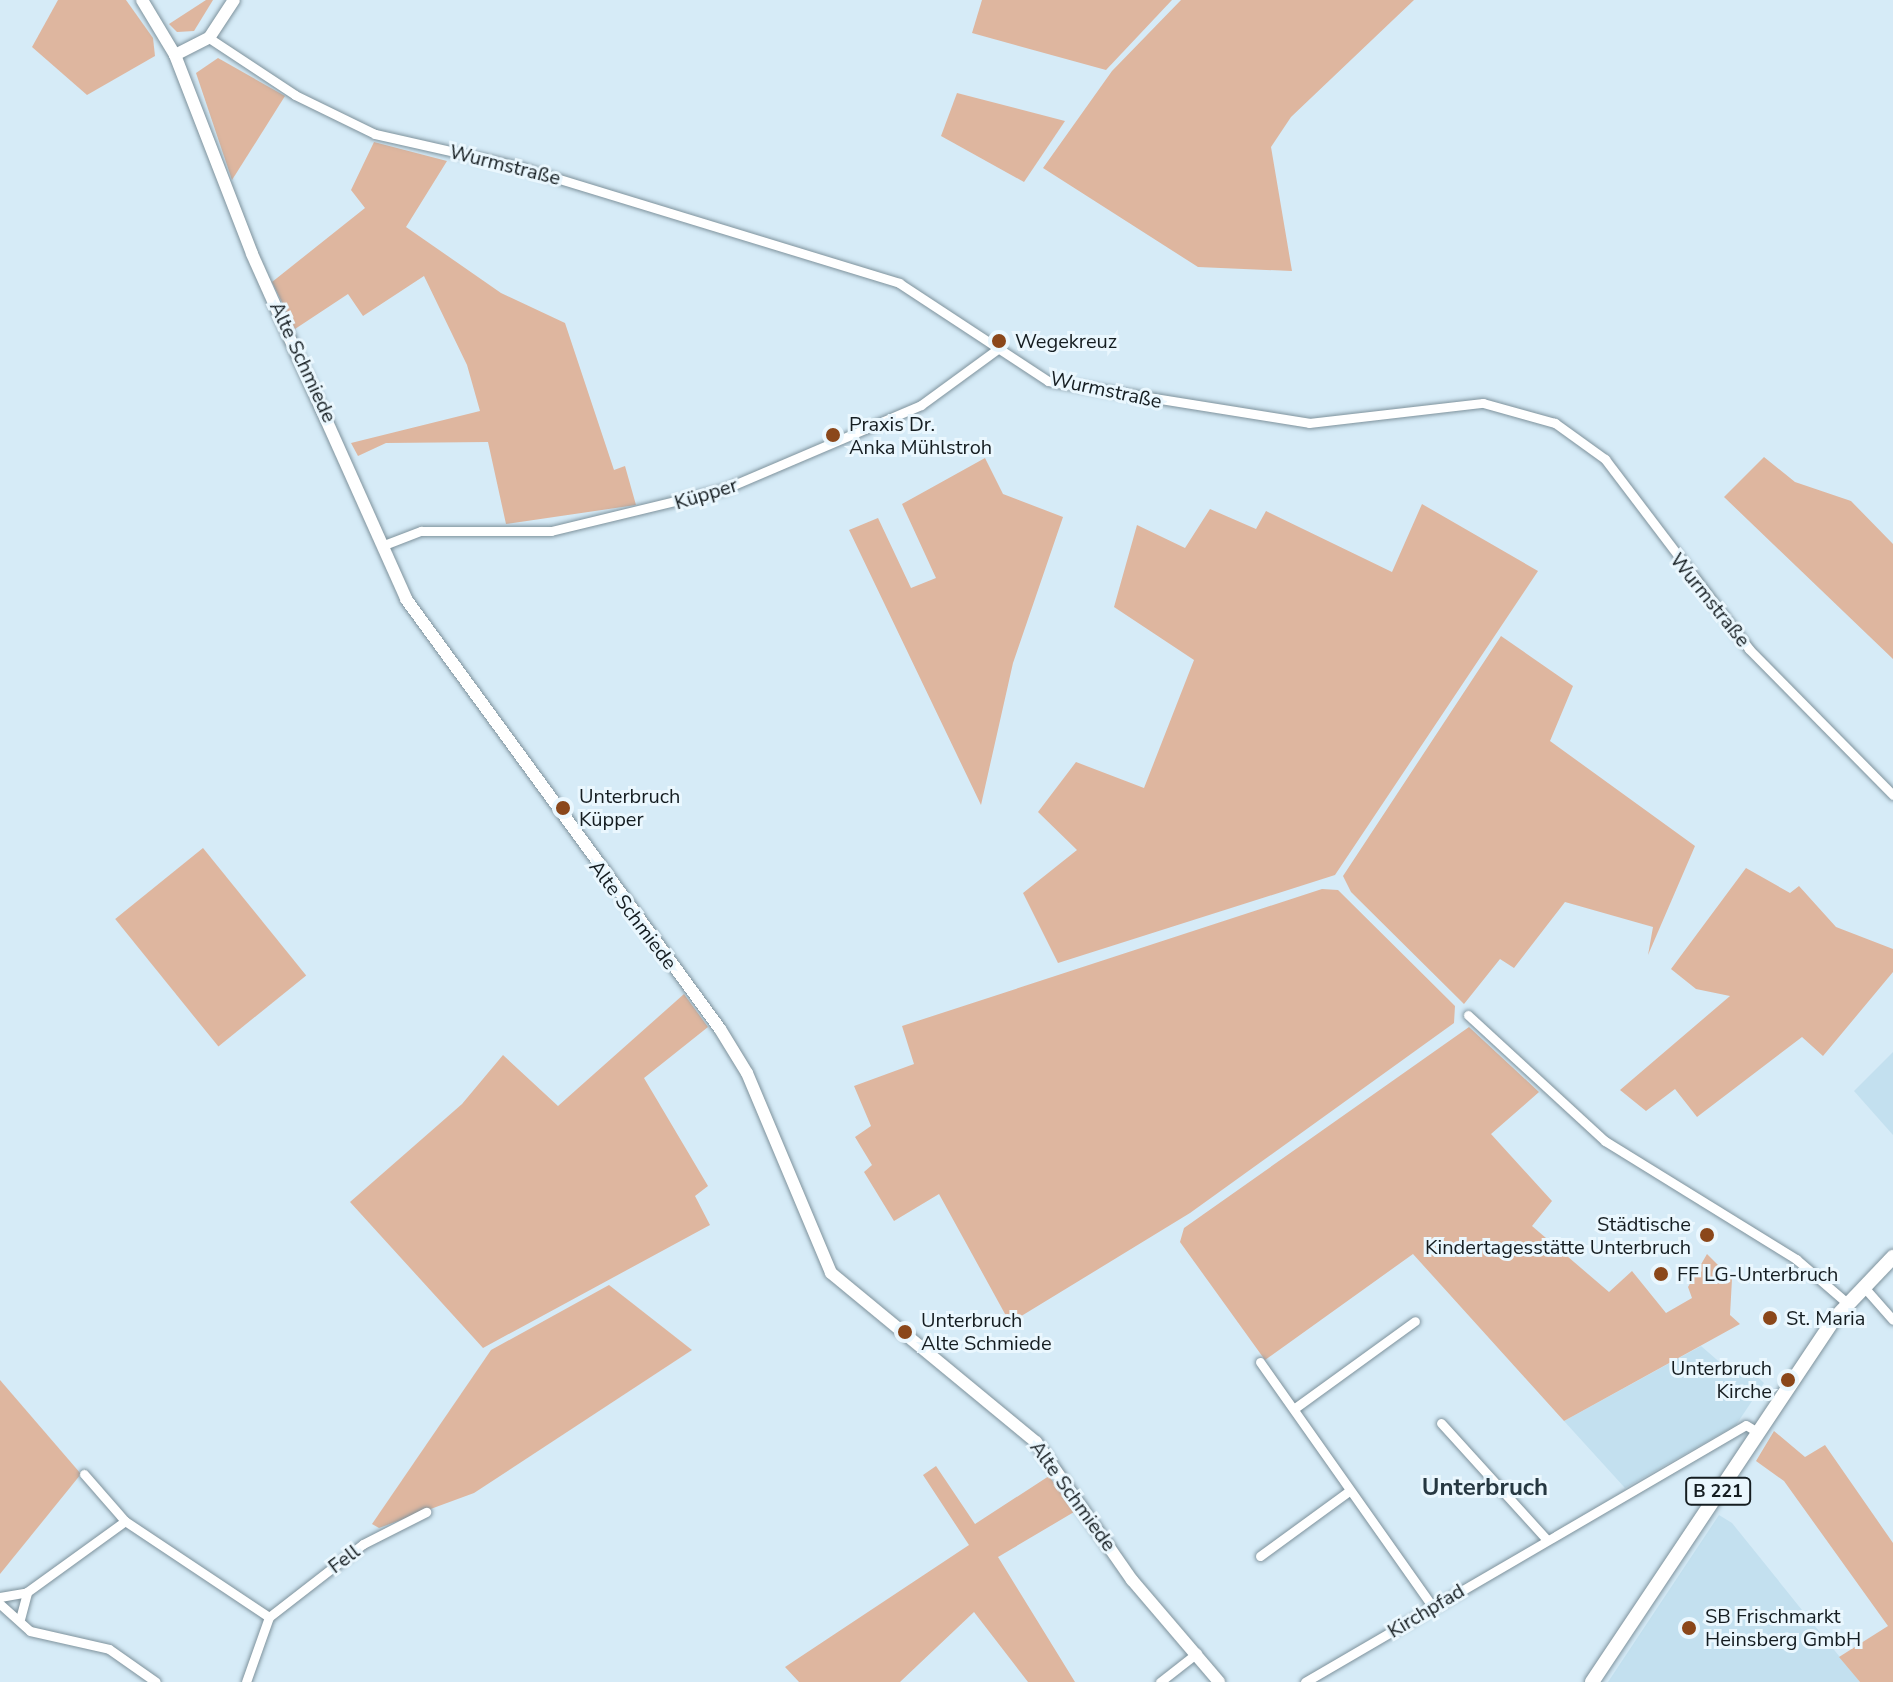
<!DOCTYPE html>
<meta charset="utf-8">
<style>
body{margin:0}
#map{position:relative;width:1893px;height:1682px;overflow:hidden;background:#d6ebf7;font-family:"Nunito Sans",sans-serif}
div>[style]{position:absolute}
.built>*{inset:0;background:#c3e0ef}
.green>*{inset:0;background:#deb69f;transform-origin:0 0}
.roads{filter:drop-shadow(0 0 2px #7e929c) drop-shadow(0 0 2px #7e929c)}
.minor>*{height:9px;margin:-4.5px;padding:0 4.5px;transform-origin:4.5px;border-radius:4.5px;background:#fff}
.tertiary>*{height:12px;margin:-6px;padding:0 6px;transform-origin:6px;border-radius:6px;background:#fff}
.primary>*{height:14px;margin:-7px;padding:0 7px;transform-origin:7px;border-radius:7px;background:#fff}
.dots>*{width:22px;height:22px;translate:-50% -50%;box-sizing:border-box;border:4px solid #eaf7fe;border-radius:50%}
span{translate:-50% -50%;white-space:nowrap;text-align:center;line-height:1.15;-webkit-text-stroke:6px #eaf7fe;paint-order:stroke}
.shield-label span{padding:2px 6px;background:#eaf7fe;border:2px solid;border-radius:6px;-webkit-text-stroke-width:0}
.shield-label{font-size:18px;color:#151d21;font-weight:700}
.street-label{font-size:20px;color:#151d21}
.poi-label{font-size:20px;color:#151d21}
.left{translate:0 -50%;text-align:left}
.right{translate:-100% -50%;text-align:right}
.quarter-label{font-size:24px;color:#273841;font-weight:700}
</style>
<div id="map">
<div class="built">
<div style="clip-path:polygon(1893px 1052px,1893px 1135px,1854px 1091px)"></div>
<div style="clip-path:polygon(1701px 1346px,1731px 1372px,1745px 1365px,1764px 1383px,1736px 1425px,1625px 1488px,1564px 1421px)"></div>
<div style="clip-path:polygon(1719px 1515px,1732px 1523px,1860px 1682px,1608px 1682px)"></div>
</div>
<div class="green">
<div style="clip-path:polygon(58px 0,126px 0,153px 38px,155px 56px,87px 95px,32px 47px)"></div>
<div style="clip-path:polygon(206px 0,213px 0,194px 31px,177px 32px,169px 24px)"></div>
<div style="clip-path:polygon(982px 0,1172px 0,1106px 70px,972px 33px)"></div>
<div style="clip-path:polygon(1181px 0,1414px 0,1291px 117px,1271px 147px,1292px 271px,1198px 267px,1043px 168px,1112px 71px)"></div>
<div style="clip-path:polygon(218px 58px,285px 96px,232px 180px,196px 73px)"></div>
<div style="clip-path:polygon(957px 93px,1065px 121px,1024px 182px,941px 136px)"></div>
<div style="clip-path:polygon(374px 142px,447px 161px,406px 227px,501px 293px,565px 323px,614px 470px,625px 466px,636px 505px,506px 524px,488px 442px,386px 443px,358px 456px,351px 443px,480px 411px,467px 365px,424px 276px,363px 316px,348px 294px,295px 329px,272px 282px,365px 208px,351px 190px)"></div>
<div style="clip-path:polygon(1764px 457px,1795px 482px,1851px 501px,1893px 544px,1893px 659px,1724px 497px)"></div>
<div style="clip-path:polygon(985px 458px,1003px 494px,1063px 517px,1013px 663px,981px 805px,849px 530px,878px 518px,911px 588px,936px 578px,902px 504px)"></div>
<div style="clip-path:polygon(1422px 504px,1538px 571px,1335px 875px,1058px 963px,1023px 893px,1077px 850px,1038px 812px,1076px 762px,1144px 788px,1194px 660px,1114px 607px,1137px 525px,1185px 548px,1210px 509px,1256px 529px,1266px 511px,1392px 572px)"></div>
<div style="clip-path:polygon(1501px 636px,1573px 686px,1550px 741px,1695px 846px,1648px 955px,1653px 927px,1565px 902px,1514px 968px,1500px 959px,1464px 1004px,1351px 892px,1343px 876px)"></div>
<div style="left:203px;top:848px;width:164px;height:113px;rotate:51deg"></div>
<div style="clip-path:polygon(1746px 868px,1790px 893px,1799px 886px,1836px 927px,1893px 949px,1893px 972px,1823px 1056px,1802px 1037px,1697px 1117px,1675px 1089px,1646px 1111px,1620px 1090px,1730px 996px,1696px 989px,1671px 969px)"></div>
<div style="clip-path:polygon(1322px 889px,1338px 890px,1455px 1006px,1454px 1023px,1190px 1213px,1010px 1323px,939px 1194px,894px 1221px,864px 1172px,872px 1165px,855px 1137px,871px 1126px,854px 1086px,914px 1064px,902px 1026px)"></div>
<div style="clip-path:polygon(684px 994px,708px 1027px,644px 1078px,708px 1186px,695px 1196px,710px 1225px,483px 1348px,350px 1202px,462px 1104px,503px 1055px,558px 1106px)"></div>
<div style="clip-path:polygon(1469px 1027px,1539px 1092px,1491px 1134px,1552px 1201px,1532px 1226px,1609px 1292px,1632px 1271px,1666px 1313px,1692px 1298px,1688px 1287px,1707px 1254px,1732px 1279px,1730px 1315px,1740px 1324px,1564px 1421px,1413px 1254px,1265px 1360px,1180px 1242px,1184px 1228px)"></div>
<div style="clip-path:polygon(609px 1285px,692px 1350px,474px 1493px,379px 1528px,372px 1524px,491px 1350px)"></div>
<div style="clip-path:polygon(0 1380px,81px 1474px,0 1574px)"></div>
<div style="clip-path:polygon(1774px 1431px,1805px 1457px,1825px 1445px,1893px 1543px,1893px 1682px,1860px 1682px,1839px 1657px,1888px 1626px,1784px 1481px,1756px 1461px)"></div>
<div style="clip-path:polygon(936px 1466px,975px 1524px,1049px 1476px,1074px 1512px,998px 1557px,1075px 1682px,1028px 1682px,974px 1612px,900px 1682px,799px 1682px,785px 1667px,969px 1545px,923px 1475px)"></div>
</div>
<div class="roads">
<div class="minor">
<div style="left:209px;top:38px;width:103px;rotate:33.5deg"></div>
<div style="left:295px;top:95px;width:89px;rotate:26deg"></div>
<div style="left:375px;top:134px;width:146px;rotate:12.7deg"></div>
<div style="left:517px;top:166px;width:400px;rotate:17deg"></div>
<div style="left:899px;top:283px;width:178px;rotate:33.3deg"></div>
<div style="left:1048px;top:381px;width:264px;rotate:9.1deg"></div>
<div style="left:1309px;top:423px;width:175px;rotate:-6.6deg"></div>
<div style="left:1483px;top:403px;width:75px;rotate:15.5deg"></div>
<div style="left:1555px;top:423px;width:62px;rotate:35.8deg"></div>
<div style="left:1605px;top:459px;width:238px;rotate:52.8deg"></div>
<div style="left:1749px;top:649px;width:205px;rotate:45.4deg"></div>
<div style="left:384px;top:545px;width:40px;rotate:-21deg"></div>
<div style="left:421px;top:531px;width:130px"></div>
<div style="left:551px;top:531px;width:178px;rotate:-13.6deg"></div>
<div style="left:724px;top:489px;width:214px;rotate:-23.1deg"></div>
<div style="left:921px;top:405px;width:97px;rotate:-36.2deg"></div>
<div style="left:1468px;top:1015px;width:186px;rotate:42.6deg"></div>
<div style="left:1605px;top:1141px;width:225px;rotate:31.7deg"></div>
<div style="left:1796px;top:1259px;width:67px;rotate:40.8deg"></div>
<div style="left:1863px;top:1286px;width:45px;rotate:48.6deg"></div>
<div style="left:1260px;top:1362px;width:300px;rotate:54.8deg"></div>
<div style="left:1295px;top:1408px;width:148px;rotate:-35.9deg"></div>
<div style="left:1441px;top:1423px;width:158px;rotate:47.8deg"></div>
<div style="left:84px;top:1474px;width:62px;rotate:48.9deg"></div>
<div style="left:1260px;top:1556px;width:110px;rotate:-36.1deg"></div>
<div style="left:0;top:1597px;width:27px;rotate:-10deg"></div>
<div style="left:27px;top:1592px;width:121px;rotate:-35.9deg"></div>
<div style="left:125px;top:1521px;width:173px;rotate:33.7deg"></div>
<div style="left:269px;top:1617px;width:69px;rotate:109.5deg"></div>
<div style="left:0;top:1604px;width:40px;rotate:42deg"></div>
<div style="left:30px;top:1631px;width:81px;rotate:12.8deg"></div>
<div style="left:109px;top:1649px;width:57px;rotate:35.1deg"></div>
<div style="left:269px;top:1617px;width:119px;rotate:-37.8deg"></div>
<div style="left:363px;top:1544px;width:71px;rotate:-26.9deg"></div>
<div style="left:20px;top:1619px;width:28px;rotate:-75deg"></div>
<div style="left:1160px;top:1682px;width:47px;rotate:-38.1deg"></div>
<div style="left:1305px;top:1682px;width:510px;rotate:-30.23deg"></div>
<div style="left:1746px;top:1425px;width:13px;rotate:32deg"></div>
</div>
<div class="tertiary">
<div style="left:142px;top:0;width:64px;rotate:59deg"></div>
<div style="left:175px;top:55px;width:213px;rotate:68.8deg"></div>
<div style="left:252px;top:254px;width:378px;rotate:65.9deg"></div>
<div style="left:406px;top:599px;width:532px;rotate:53.86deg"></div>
<div style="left:720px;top:1029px;width:52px;rotate:58.5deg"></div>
<div style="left:747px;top:1073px;width:217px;rotate:67.2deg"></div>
<div style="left:831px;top:1273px;width:266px;rotate:39.5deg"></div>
<div style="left:1036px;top:1442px;width:168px;rotate:55.2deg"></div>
<div style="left:1132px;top:1580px;width:134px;rotate:49.5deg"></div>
<div style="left:175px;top:55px;width:38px;rotate:-27deg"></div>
<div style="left:209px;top:38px;width:45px;rotate:-56.7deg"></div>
</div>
<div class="primary">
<div style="left:1592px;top:1682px;width:436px;rotate:-56.3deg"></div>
<div style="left:1834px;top:1319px;width:86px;rotate:-46.4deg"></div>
</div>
</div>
<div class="dots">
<div style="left:999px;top:341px;background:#8b471a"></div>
<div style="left:833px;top:435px;background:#8b471a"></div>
<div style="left:563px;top:808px;background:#8b471a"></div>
<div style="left:1707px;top:1235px;background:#8b471a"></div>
<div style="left:1661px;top:1274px;background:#8b471a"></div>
<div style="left:1770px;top:1318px;background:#8b471a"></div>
<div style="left:905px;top:1332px;background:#8b471a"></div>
<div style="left:1788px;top:1380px;background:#8b471a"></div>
<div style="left:1689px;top:1628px;background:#8b471a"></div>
</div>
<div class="shield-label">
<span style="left:1718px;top:1491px">B 221</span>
</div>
<div class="street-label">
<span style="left:505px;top:165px;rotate:14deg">Wurmstraße</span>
<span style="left:303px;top:362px;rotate:65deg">Alte Schmiede</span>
<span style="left:1106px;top:390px;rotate:12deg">Wurmstraße</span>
<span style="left:706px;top:494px;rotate:-17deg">Küpper</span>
<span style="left:1710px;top:600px;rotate:51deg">Wurmstraße</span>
<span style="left:633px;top:915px;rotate:53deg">Alte Schmiede</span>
<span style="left:1073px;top:1496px;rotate:54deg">Alte Schmiede</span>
<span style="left:344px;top:1559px;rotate:-37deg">Fell</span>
<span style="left:1426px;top:1611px;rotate:-31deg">Kirchpfad</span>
</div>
<div class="poi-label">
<span class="left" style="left:1015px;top:341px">Wegekreuz</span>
<span class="left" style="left:849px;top:436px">Praxis Dr.<br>Anka Mühlstroh</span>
<span class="left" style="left:579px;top:808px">Unterbruch<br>Küpper</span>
<span class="right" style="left:1691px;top:1236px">Städtische<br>Kindertagesstätte Unterbruch</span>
<span class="left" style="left:1677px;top:1274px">FF LG-Unterbruch</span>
<span class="left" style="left:1786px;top:1318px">St. Maria</span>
<span class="left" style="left:921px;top:1332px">Unterbruch<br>Alte Schmiede</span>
<span class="right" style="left:1772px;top:1380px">Unterbruch<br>Kirche</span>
<span class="left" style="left:1705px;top:1628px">SB Frischmarkt<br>Heinsberg GmbH</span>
</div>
<div class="quarter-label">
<span style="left:1485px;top:1488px">Unterbruch</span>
</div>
</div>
